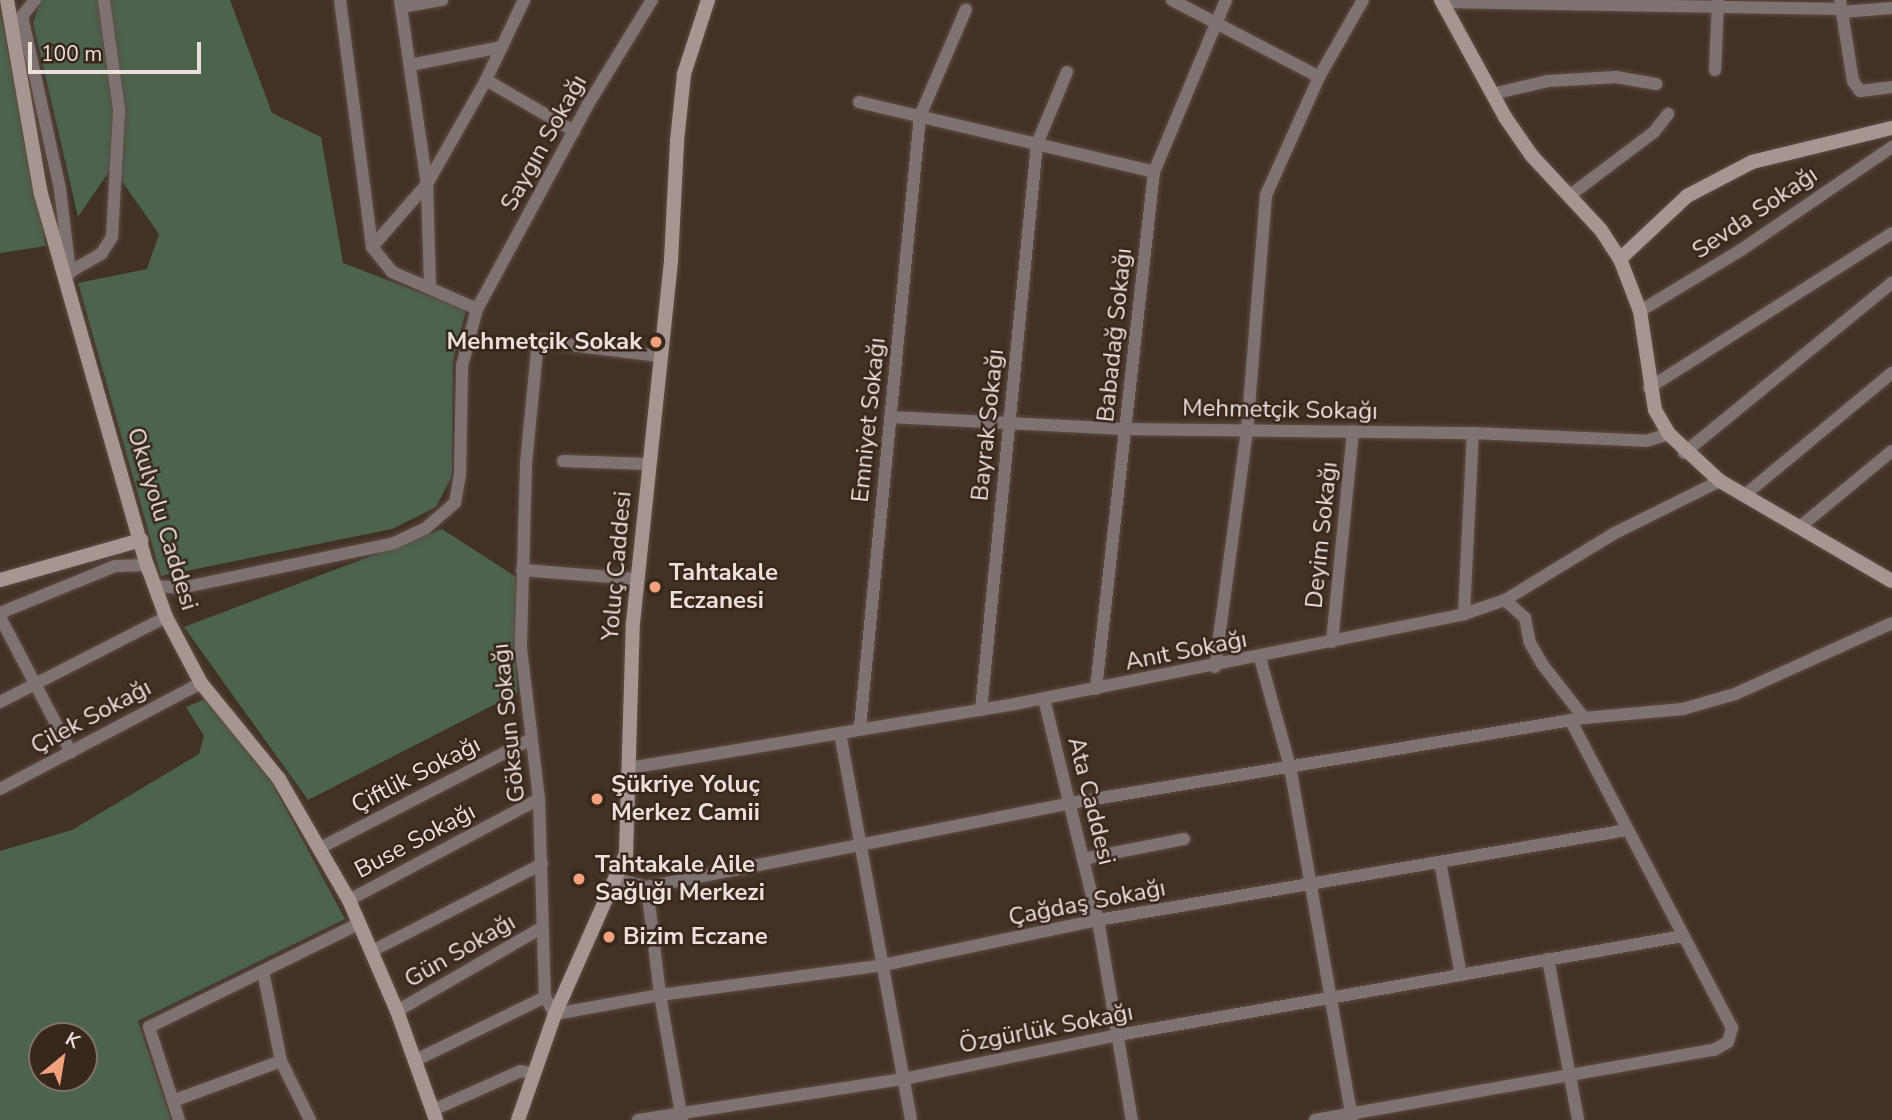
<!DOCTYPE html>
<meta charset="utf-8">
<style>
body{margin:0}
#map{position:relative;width:1892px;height:1120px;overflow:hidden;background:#423127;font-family:"Nunito Sans",sans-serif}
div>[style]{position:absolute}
.green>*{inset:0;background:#4c634e}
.roads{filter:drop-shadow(0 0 2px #5d4d44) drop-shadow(0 0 2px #5d4d44)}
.street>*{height:12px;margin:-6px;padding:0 6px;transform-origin:6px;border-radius:6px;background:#7e7371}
.secondary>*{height:14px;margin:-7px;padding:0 7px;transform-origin:7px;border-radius:7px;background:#a69692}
.dots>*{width:19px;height:19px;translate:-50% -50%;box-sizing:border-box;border:4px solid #38271d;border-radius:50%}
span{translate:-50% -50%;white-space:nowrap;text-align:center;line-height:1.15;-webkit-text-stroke:5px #38271d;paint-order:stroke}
.street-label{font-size:24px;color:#ece0da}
.poi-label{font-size:24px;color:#ece0da;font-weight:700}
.right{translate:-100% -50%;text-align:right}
.left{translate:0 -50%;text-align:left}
.north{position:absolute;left:28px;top:1022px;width:70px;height:70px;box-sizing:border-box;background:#38271d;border:2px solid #807169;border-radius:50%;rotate:30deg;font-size:19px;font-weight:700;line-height:28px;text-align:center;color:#ece0da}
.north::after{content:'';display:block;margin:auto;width:24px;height:32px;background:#f1a17b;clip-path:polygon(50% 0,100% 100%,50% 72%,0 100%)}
.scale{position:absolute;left:28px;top:42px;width:173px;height:32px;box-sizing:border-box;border:4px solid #ece0da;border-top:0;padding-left:9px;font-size:21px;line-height:24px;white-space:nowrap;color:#ece0da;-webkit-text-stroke:5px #38271d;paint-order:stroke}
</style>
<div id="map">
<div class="green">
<div style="clip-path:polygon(41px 0,230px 0,272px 113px,321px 137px,343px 263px,466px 310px,453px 361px,452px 476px,436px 507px,392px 529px,161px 576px,78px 283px,147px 269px,159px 234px,112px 167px,78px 217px,33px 23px)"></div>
<div style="clip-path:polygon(0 10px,46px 246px,0 253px)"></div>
<div style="clip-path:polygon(442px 529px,516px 577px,517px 693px,308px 800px,184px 627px)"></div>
<div style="clip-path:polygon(evenodd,205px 699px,272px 783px,345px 919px,138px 1021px,171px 1120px,0 1120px,0 851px,72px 830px,199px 754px,204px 736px,186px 707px,205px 699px,42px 1036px,84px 1036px,84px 1078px,42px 1078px,42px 1036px)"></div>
</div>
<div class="roads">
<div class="street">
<div style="left:340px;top:0;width:249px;rotate:82.6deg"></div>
<div style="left:372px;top:247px;width:32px;rotate:51deg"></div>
<div style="left:392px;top:272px;width:93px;rotate:23.5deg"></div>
<div style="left:400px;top:0;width:186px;rotate:81.7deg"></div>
<div style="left:427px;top:184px;width:104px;rotate:88.3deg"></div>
<div style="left:1172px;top:0;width:166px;rotate:27.6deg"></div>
<div style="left:1840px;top:0;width:82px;rotate:80.9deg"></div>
<div style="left:1853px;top:81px;width:12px;rotate:55deg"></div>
<div style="left:1860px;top:91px;width:32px;rotate:-7deg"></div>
<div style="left:1442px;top:2px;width:400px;rotate:1deg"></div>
<div style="left:401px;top:7px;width:42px;rotate:-9.7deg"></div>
<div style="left:1842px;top:12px;width:50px;rotate:-4.6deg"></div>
<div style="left:22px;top:16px;width:177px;rotate:77.6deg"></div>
<div style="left:60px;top:189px;width:85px;rotate:83.2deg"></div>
<div style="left:18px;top:21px;width:27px;rotate:-51deg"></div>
<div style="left:410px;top:65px;width:94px;rotate:-11.1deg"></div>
<div style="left:1715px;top:70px;width:70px;rotate:-87.5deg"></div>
<div style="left:486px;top:80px;width:102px;rotate:30.1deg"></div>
<div style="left:1492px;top:94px;width:57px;rotate:-13.1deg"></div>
<div style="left:1548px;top:81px;width:68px;rotate:-3.4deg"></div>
<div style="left:1616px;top:77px;width:41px;rotate:9.9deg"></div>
<div style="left:859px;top:102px;width:303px;rotate:13.3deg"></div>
<div style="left:1569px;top:196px;width:106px;rotate:-37deg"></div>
<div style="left:1654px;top:132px;width:23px;rotate:-52deg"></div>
<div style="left:372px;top:247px;width:84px;rotate:-48.9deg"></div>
<div style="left:427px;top:184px;width:120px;rotate:-60.4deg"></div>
<div style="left:486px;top:80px;width:89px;rotate:-64.6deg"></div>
<div style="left:64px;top:275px;width:43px;rotate:-29.6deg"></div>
<div style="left:101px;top:254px;width:20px;rotate:-57deg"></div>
<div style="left:112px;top:237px;width:127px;rotate:-86.8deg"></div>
<div style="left:119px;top:110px;width:111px;rotate:-97.8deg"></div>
<div style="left:1640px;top:311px;width:118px;rotate:-31.1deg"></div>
<div style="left:1741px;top:250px;width:183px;rotate:-34.3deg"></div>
<div style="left:659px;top:356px;width:122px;rotate:-172.9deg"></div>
<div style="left:538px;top:341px;width:124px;rotate:95.6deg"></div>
<div style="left:526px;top:464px;width:184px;rotate:91.6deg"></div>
<div style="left:521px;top:648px;width:152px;rotate:83.2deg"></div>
<div style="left:539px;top:799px;width:198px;rotate:88.3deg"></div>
<div style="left:545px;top:997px;width:20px;rotate:60deg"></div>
<div style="left:555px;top:1014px;width:107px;rotate:-10.3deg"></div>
<div style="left:660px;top:995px;width:226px;rotate:-7.6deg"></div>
<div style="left:884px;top:965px;width:219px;rotate:-11.9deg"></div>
<div style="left:1098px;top:920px;width:537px;rotate:-9.66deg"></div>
<div style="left:1649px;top:388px;width:288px;rotate:-32.5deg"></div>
<div style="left:890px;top:417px;width:235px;rotate:2.9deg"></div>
<div style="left:1125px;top:429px;width:348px;rotate:0.7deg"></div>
<div style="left:1473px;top:433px;width:173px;rotate:2.6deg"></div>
<div style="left:1646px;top:441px;width:24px;rotate:-17deg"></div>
<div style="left:1684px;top:453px;width:269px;rotate:-39.3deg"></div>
<div style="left:563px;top:461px;width:85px;rotate:2deg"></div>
<div style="left:1746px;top:494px;width:190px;rotate:-39.7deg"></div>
<div style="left:1801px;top:526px;width:118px;rotate:-39.5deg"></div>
<div style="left:522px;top:570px;width:115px;rotate:4.5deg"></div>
<div style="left:155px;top:586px;width:26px;rotate:4deg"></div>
<div style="left:181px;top:588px;width:218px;rotate:-11.9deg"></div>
<div style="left:394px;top:543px;width:35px;rotate:-25deg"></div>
<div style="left:426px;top:528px;width:38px;rotate:-41deg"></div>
<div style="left:455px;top:503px;width:29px;rotate:-80deg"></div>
<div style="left:460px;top:474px;width:108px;rotate:-88.9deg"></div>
<div style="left:462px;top:366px;width:59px;rotate:-75.3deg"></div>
<div style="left:477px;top:309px;width:231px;rotate:-61.5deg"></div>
<div style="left:587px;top:106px;width:124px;rotate:-58.5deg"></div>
<div style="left:1505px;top:600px;width:27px;rotate:42deg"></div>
<div style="left:1525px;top:618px;width:25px;rotate:79deg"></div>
<div style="left:1530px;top:643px;width:24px;rotate:60deg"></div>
<div style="left:1542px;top:664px;width:68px;rotate:52.1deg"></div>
<div style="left:0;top:613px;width:124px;rotate:-22.2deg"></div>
<div style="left:115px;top:566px;width:32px;rotate:-2deg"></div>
<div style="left:1464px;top:614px;width:181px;rotate:-87.2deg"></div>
<div style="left:0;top:617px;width:153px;rotate:62.3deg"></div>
<div style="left:1332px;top:642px;width:212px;rotate:-84.3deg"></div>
<div style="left:1260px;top:658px;width:113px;rotate:74.6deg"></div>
<div style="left:1290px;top:767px;width:358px;rotate:80deg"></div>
<div style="left:1215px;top:667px;width:238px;rotate:-82.3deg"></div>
<div style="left:1247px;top:431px;width:237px;rotate:-85.4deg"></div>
<div style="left:1266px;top:195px;width:129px;rotate:-65.8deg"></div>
<div style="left:1319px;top:77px;width:89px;rotate:-60.3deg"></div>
<div style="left:1096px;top:689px;width:520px;rotate:-83.6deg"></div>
<div style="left:1154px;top:172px;width:186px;rotate:-67.3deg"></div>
<div style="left:1044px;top:699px;width:228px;rotate:76.3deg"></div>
<div style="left:1098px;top:920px;width:203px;rotate:80.4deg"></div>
<div style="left:0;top:702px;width:186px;rotate:-27.1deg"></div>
<div style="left:981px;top:710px;width:569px;rotate:-84.35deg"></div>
<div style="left:1037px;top:144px;width:78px;rotate:-67.4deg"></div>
<div style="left:860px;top:727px;width:614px;rotate:-84.39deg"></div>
<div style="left:920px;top:116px;width:116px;rotate:-66.7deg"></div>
<div style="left:840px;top:733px;width:393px;rotate:79.6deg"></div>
<div style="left:629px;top:768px;width:391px;rotate:-9.4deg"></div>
<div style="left:1015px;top:704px;width:458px;rotate:-11.3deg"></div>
<div style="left:1464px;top:614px;width:43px;rotate:-18.9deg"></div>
<div style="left:1505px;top:600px;width:127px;rotate:-31.4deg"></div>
<div style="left:1613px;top:534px;width:119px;rotate:-26.4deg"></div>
<div style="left:0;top:789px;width:227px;rotate:-27.8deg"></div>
<div style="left:320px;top:848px;width:237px;rotate:-27.3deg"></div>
<div style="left:1083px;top:859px;width:103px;rotate:-11.2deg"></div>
<div style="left:1440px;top:862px;width:115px;rotate:79.5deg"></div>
<div style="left:617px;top:879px;width:31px;rotate:15deg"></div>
<div style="left:647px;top:887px;width:431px;rotate:-11.2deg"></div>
<div style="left:1070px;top:803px;width:521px;rotate:-9.39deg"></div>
<div style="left:1584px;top:718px;width:99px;rotate:-5.2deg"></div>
<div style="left:1683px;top:709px;width:54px;rotate:-16.1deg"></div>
<div style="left:1735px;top:694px;width:172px;rotate:-24.3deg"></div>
<div style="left:647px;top:887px;width:109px;rotate:83.1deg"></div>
<div style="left:660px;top:995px;width:127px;rotate:80deg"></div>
<div style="left:349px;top:900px;width:215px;rotate:-28deg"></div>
<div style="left:372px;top:951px;width:191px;rotate:-27.1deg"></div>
<div style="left:1548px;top:959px;width:164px;rotate:79.4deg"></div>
<div style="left:263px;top:971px;width:92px;rotate:78.7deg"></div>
<div style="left:281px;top:1061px;width:66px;rotate:63.8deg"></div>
<div style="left:397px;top:1011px;width:168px;rotate:-29.9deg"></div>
<div style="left:416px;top:1060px;width:144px;rotate:-26deg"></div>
<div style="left:173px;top:1101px;width:115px;rotate:-20.3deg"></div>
<div style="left:433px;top:1110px;width:96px;rotate:-23.9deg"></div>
<div style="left:521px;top:1071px;width:13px;rotate:13deg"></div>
<div style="left:179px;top:1120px;width:98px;rotate:-107.9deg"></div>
<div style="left:149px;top:1027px;width:235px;rotate:-26.2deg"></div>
<div style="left:638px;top:1120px;width:269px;rotate:-8.8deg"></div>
<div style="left:904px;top:1079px;width:218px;rotate:-11.6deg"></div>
<div style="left:1118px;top:1035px;width:574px;rotate:-9.94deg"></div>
<div style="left:1315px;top:1120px;width:405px;rotate:-10deg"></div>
<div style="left:1714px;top:1050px;width:16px;rotate:-30deg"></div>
<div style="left:1728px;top:1042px;width:15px;rotate:-74deg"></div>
<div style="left:1732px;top:1028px;width:348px;rotate:-117.7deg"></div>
</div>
<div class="secondary">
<div style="left:7px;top:0;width:197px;rotate:80.1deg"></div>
<div style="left:41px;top:194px;width:386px;rotate:74.1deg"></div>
<div style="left:147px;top:565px;width:55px;rotate:69.9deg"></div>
<div style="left:166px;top:617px;width:75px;rotate:62.1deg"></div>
<div style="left:201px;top:683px;width:124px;rotate:50.9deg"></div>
<div style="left:279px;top:779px;width:140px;rotate:60deg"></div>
<div style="left:349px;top:900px;width:121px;rotate:66.6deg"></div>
<div style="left:397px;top:1011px;width:116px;rotate:70.3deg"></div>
<div style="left:1441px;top:0;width:133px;rotate:61.3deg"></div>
<div style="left:1505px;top:117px;width:47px;rotate:55.3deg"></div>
<div style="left:1532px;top:156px;width:101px;rotate:47deg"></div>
<div style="left:1601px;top:230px;width:35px;rotate:57deg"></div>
<div style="left:1620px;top:259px;width:56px;rotate:69deg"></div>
<div style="left:1640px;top:311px;width:100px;rotate:81.4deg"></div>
<div style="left:1655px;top:410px;width:28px;rotate:60deg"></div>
<div style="left:1669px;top:434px;width:69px;rotate:42.7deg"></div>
<div style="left:1720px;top:481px;width:199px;rotate:30.2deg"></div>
<div style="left:1620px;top:259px;width:92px;rotate:-43.2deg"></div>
<div style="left:1687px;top:196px;width:73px;rotate:-27.6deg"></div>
<div style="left:1752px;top:162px;width:144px;rotate:-13.7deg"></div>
<div style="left:0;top:580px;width:147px;rotate:-15.8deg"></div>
<div style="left:518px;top:1120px;width:112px;rotate:-70.8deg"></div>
<div style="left:555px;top:1014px;width:175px;rotate:-66.1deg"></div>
<div style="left:626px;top:854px;width:231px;rotate:-88.3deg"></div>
<div style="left:633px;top:623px;width:364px;rotate:-84deg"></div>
<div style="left:671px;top:261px;width:120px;rotate:-87.1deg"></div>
<div style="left:677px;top:141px;width:67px;rotate:-84deg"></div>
<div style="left:684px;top:74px;width:78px;rotate:-72deg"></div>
</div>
</div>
<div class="dots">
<div style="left:656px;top:342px;background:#f1a17b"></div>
<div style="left:655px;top:587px;background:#f1a17b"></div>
<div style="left:597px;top:799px;background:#f1a17b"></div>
<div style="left:579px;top:879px;background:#f1a17b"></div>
<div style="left:609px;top:937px;background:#f1a17b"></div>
</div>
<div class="street-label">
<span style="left:544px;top:143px;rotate:-61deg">Saygın Sokağı</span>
<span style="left:1755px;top:213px;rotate:-34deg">Sevda Sokağı</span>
<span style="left:1115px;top:335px;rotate:-84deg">Babadağ Sokağı</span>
<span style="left:1280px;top:410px;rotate:1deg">Mehmetçik Sokağı</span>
<span style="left:869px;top:420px;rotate:-84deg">Emniyet Sokağı</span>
<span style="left:988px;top:425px;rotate:-84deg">Bayrak Sokağı</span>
<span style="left:162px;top:519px;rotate:73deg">Okulyolu Caddesi</span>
<span style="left:1322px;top:535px;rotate:-84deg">Deyim Sokağı</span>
<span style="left:617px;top:566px;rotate:-85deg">Yoluç Caddesi</span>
<span style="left:1186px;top:651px;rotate:-11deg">Anıt Sokağı</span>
<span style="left:91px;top:717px;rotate:-28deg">Çilek Sokağı</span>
<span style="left:509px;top:723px;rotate:-96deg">Göksun Sokağı</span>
<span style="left:416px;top:775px;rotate:-27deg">Çiftlik Sokağı</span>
<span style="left:1091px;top:801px;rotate:76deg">Ata Caddesi</span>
<span style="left:415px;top:841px;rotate:-28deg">Buse Sokağı</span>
<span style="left:1087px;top:903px;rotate:-11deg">Çağdaş Sokağı</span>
<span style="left:460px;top:951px;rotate:-30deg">Gün Sokağı</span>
<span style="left:1046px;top:1029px;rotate:-11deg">Özgürlük Sokağı</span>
</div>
<div class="poi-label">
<span class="right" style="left:642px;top:342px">Mehmetçik Sokak</span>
<span class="left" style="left:669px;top:587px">Tahtakale<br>Eczanesi</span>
<span class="left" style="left:611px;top:799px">Şükriye Yoluç<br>Merkez Camii</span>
<span class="left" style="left:595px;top:879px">Tahtakale Aile<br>Sağlığı Merkezi</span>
<span class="left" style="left:623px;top:937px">Bizim Eczane</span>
</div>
<div class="north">K</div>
<div class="scale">100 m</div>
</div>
